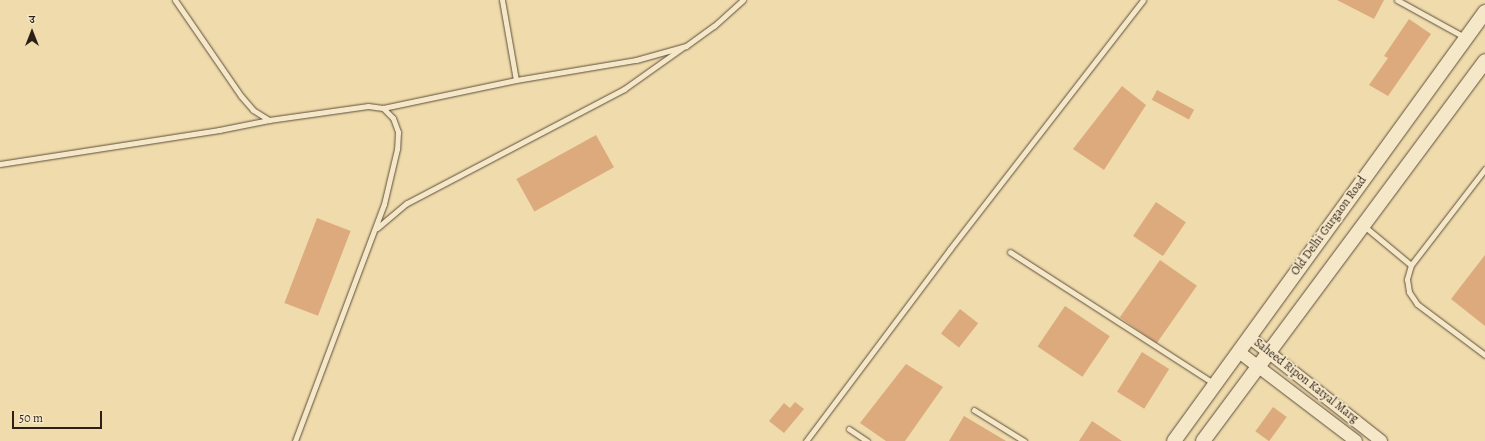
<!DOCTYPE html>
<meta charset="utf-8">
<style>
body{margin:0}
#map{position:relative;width:1485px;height:441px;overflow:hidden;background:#efdbab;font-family:Alegreya,"Noto Serif Devanagari",serif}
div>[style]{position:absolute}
.building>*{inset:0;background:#ddaa7d;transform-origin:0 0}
.roads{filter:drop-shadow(0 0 1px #5e4d3d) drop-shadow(0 0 1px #5e4d3d)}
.service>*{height:5px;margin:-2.5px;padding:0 2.5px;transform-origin:2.5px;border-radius:2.5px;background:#f5e8c8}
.tertiary>*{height:12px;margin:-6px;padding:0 6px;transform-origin:6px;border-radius:6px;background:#f5e8c8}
.secondary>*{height:14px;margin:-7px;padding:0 7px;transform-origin:7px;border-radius:7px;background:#f5e8c8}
span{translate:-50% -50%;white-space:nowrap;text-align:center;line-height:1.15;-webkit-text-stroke:3.5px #f5e8c8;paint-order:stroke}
.street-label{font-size:12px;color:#2d1e18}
.north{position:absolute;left:12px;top:12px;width:40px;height:40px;-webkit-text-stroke:3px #f5e8c8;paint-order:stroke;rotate:0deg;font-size:11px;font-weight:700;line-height:16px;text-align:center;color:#2d1e18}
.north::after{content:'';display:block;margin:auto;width:14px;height:18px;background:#2d1e18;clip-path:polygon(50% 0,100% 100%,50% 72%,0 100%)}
.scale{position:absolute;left:12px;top:411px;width:90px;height:18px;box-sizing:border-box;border:2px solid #2d1e18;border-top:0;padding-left:5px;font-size:12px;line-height:14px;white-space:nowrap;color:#2d1e18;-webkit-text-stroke:3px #f5e8c8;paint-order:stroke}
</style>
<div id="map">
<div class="building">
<div style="clip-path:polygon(1337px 0,1384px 0,1374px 19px)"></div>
<div style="clip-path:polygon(1409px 19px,1431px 34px,1388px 96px,1369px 85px,1388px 58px,1384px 56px)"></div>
<div style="clip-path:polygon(1122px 86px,1146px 105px,1104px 170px,1073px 149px)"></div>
<div style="left:1157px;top:90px;width:42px;height:11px;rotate:28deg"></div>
<div style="left:596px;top:135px;width:37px;height:91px;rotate:61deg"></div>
<div style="left:1156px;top:202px;width:36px;height:41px;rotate:34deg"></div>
<div style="left:317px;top:218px;width:36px;height:91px;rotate:21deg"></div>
<div style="clip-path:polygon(1485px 255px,1485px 326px,1451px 299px)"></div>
<div style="left:1160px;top:260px;width:45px;height:70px;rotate:35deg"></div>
<div style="left:1065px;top:306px;width:54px;height:49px;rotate:34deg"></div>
<div style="left:960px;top:309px;width:23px;height:31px;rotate:38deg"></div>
<div style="left:1142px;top:352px;width:32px;height:47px;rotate:32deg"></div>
<div style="clip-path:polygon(906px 364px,943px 387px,905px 441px,886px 441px,860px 423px)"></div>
<div style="clip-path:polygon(795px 402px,804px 409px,784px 433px,769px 421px,784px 403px,790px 408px)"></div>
<div style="left:1273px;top:407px;width:17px;height:30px;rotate:36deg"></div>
<div style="clip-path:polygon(964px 416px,1006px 441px,949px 441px)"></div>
<div style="clip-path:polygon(1092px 421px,1122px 441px,1079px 441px)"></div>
</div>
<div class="roads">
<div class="service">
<div style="left:175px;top:0;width:116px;rotate:55.5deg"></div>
<div style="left:241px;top:96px;width:18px;rotate:49deg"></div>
<div style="left:253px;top:110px;width:19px;rotate:32deg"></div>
<div style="left:502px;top:0;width:81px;rotate:80.1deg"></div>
<div style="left:1397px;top:0;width:79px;rotate:28.8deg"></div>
<div style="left:383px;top:108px;width:136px;rotate:-11.9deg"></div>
<div style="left:516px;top:80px;width:122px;rotate:-9.5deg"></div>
<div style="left:636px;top:60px;width:52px;rotate:-15.6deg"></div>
<div style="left:686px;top:46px;width:34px;rotate:-36deg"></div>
<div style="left:714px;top:26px;width:39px;rotate:-42deg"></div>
<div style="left:0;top:164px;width:222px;rotate:-8.8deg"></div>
<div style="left:219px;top:130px;width:51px;rotate:-11.3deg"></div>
<div style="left:269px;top:120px;width:100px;rotate:-8deg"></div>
<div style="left:368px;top:106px;width:15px;rotate:8deg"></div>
<div style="left:383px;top:108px;width:14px;rotate:45deg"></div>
<div style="left:393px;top:118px;width:15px;rotate:70deg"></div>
<div style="left:398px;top:132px;width:17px;rotate:93deg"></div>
<div style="left:397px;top:149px;width:57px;rotate:103.3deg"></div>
<div style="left:384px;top:204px;width:253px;rotate:110.6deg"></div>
<div style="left:1485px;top:169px;width:121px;rotate:127.6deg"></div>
<div style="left:1411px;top:265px;width:15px;rotate:106deg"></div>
<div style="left:1407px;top:279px;width:13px;rotate:81deg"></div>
<div style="left:1409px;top:292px;width:14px;rotate:56deg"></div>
<div style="left:1417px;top:304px;width:85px;rotate:36.9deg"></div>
<div style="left:1364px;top:226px;width:61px;rotate:39.7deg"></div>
<div style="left:377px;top:228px;width:39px;rotate:-40deg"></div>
<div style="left:407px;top:203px;width:245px;rotate:-27.7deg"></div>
<div style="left:624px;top:89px;width:71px;rotate:-35.3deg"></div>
<div style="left:1010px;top:252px;width:244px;rotate:32.8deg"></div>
<div style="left:974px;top:410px;width:59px;rotate:31.8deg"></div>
<div style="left:849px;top:429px;width:22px;rotate:34deg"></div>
<div style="left:806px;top:441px;width:240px;rotate:-53.1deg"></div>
<div style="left:950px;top:249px;width:315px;rotate:-52.2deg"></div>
</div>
<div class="tertiary">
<div style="left:1249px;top:337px;width:168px;rotate:38.2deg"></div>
<div style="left:1239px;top:352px;width:147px;rotate:37.3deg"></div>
</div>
<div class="secondary">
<div style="left:1174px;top:441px;width:530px;rotate:-54.06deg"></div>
<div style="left:1203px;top:441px;width:473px;rotate:-53.4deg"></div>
</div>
</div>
<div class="street-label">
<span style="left:1329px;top:226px;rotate:-54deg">Old Delhi Gurgaon Road</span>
<span style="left:1306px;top:381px;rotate:38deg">Saheed Ripon Katyal Marg</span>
</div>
<div class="north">उ</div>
<div class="scale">50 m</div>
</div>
